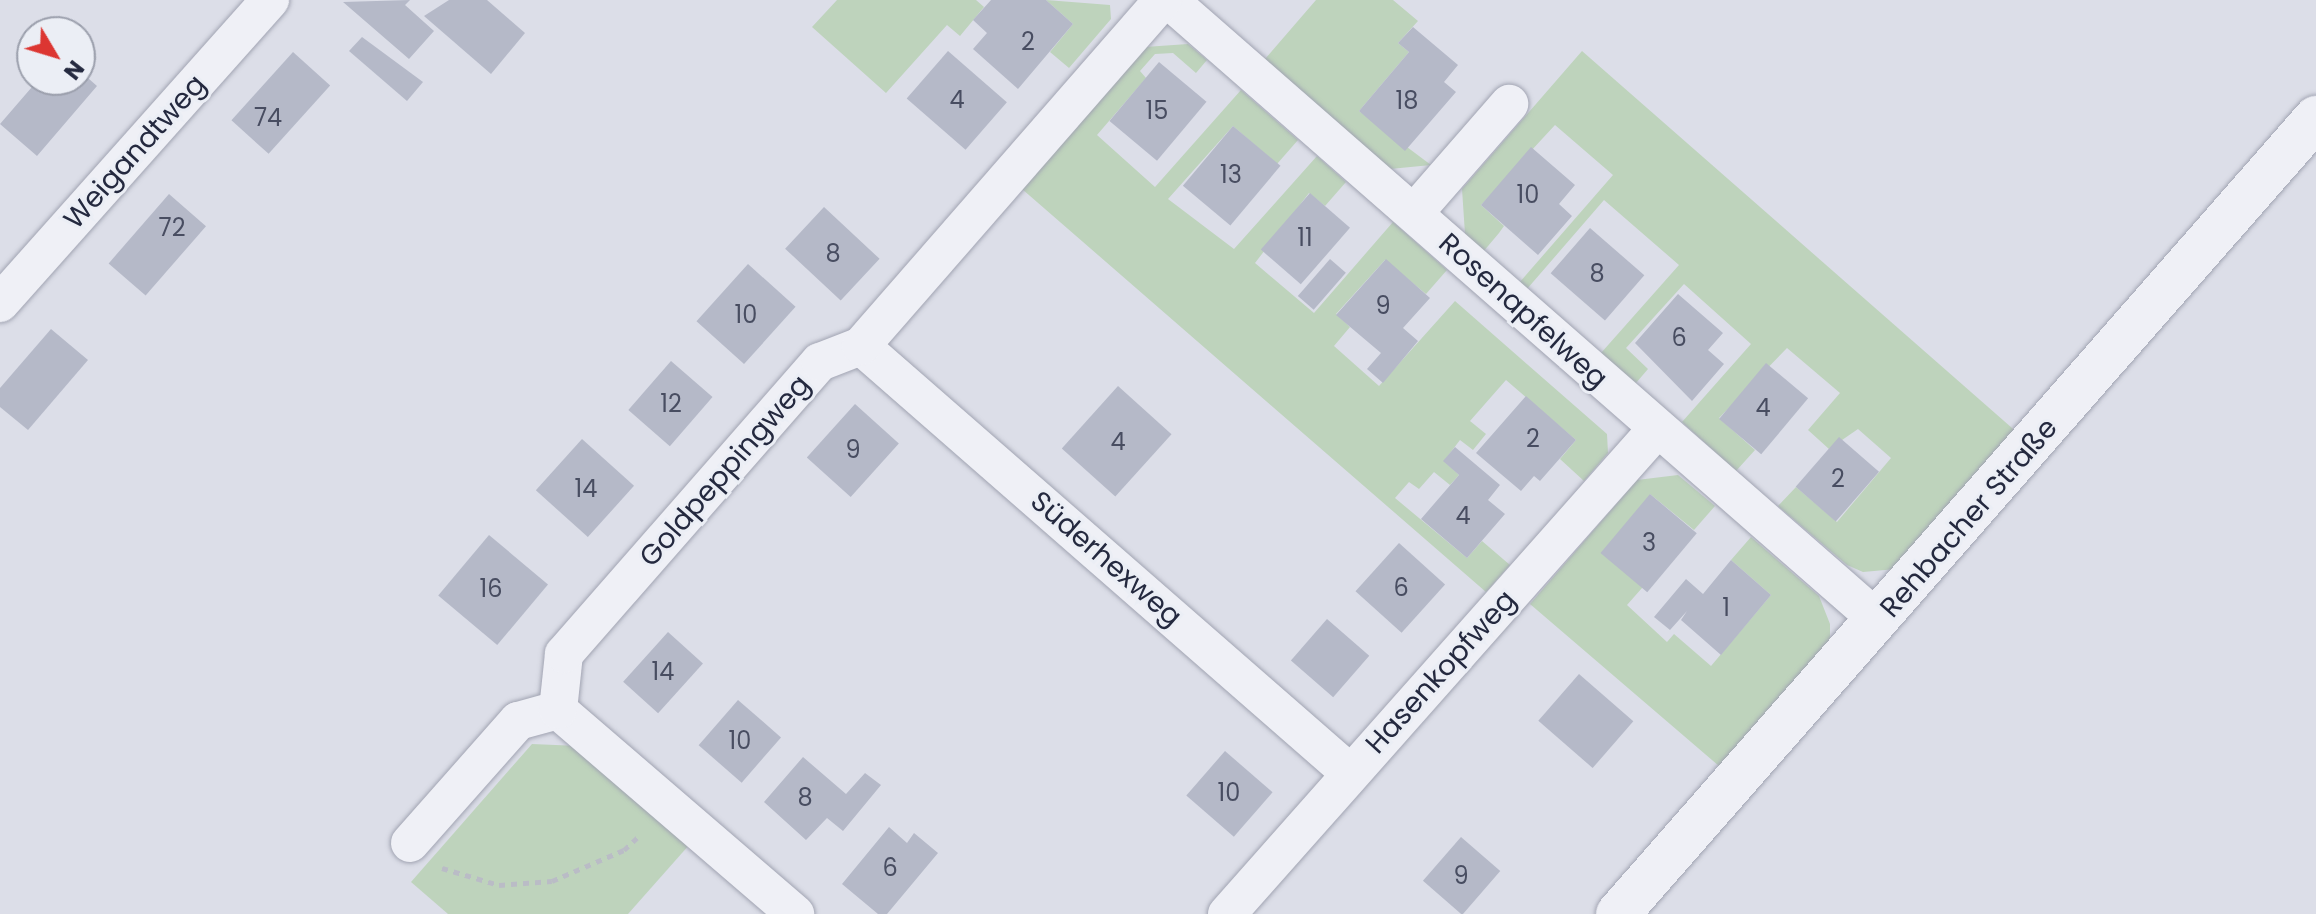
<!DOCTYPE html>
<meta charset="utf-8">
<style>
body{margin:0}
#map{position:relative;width:2316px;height:914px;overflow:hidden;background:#dcdee8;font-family:Poppins,sans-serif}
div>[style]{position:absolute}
.green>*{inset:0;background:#bed3bc}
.building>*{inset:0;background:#b5b9c8;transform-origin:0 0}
.path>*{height:5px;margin-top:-2.5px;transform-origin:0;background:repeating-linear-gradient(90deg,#babcc6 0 6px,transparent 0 12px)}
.roads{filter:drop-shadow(0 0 2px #a1a4b2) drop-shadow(0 0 2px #a1a4b2)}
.minor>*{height:38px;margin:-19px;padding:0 19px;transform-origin:19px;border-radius:19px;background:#eff0f6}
.tertiary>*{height:44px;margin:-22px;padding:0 22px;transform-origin:22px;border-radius:22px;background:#eff0f6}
span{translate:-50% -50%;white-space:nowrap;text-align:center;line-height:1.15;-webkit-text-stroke:6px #ebeef5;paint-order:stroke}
.number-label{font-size:24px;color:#484d61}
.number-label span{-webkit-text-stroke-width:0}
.street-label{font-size:28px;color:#24293f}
.north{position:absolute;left:16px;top:16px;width:80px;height:80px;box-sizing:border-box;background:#ebeef5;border:2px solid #9b9fac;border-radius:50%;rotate:128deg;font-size:22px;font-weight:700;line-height:32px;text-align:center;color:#24293f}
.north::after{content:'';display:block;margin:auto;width:28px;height:36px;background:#dc3632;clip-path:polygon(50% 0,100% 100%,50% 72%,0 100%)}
</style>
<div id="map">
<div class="green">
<div style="clip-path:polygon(837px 0,976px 0,984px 7px,960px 36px,947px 25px,886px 93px,812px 27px)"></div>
<div style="clip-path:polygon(1046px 0,1110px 5px,1111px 19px,1069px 68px,1050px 52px,1073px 24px)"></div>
<div style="clip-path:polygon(1316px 0,1393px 0,1418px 21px,1398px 43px,1409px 52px,1359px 111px,1431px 165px,1390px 169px,1265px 59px)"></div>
<div style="clip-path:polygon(1188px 44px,1207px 60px,1196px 73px,1173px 53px,1155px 54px,1140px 71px,1146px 78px,1097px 135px,1155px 187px,1241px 90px,1298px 140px,1277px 164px,1233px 126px,1168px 199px,1234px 249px,1317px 156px,1346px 182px,1325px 206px,1309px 193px,1255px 263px,1314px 313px,1393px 222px,1447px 270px,1426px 294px,1385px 260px,1336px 314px,1350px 327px,1334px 346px,1379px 386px,1455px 301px,1607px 434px,1608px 453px,1584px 481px,1560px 459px,1576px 440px,1506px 380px,1470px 421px,1486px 434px,1473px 450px,1460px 440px,1444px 461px,1459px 475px,1450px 485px,1434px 472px,1419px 489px,1409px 482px,1395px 498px,1467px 558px,1482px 541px,1510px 565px,1486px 592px,1022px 189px,1145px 47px)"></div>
<div style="clip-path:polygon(1582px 51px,2020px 435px,1896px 569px,1863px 572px,1847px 565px,1778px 506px,1796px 487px,1837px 522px,1891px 458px,1858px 429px,1829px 449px,1808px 430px,1840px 393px,1787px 348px,1719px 418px,1755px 450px,1736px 471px,1682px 422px,1751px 344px,1684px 284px,1626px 348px,1648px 369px,1636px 383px,1601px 353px,1679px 265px,1604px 200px,1527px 289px,1519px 283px,1613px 175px,1555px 125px,1481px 205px,1504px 226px,1499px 233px,1483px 252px,1465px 234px,1462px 189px)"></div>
<div style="clip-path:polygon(1678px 475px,1715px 506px,1694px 530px,1650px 494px,1642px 588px,1627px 605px,1667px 642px,1674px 634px,1711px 666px,1771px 595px,1731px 560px,1751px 537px,1819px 596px,1830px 624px,1830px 642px,1726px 772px,1530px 604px,1637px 480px)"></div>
<div style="clip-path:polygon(532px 744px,579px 746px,690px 844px,628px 914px,448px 914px,411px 882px)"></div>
</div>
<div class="building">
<div style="clip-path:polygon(410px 0,405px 5px,434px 31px,409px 59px,343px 2px)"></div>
<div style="clip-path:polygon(449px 0,487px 0,525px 33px,491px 74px,424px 16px)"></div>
<div style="clip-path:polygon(991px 0,1046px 0,1073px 24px,1018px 89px,973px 49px,987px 33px,973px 20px)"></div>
<div style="clip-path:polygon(1413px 27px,1458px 65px,1444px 82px,1456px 92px,1405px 151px,1359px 111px,1409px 52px,1398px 43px)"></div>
<div style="clip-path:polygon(362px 37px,423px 82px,407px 101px,349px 51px)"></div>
<div style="left:948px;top:51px;width:78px;height:63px;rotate:41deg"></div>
<div style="left:293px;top:52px;width:50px;height:92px;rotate:42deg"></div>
<div style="left:1159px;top:62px;width:62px;height:77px;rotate:40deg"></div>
<div style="clip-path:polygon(80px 71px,97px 86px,37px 156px,0 124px,38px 80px,80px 80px)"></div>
<div style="left:1233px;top:126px;width:62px;height:78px;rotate:40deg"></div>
<div style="clip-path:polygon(1531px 147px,1575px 185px,1559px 204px,1572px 216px,1538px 255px,1481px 205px)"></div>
<div style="left:1310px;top:193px;width:53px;height:75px;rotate:41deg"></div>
<div style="left:169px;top:194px;width:49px;height:92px;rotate:41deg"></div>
<div style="left:824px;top:207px;width:76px;height:57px;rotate:43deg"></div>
<div style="left:1590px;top:228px;width:72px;height:60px;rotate:41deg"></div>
<div style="left:1330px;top:259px;width:21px;height:49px;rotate:41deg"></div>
<div style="clip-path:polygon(1386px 259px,1430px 298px,1403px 328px,1418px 341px,1383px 383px,1367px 369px,1381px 353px,1336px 315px)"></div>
<div style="left:748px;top:264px;width:64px;height:77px;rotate:42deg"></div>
<div style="clip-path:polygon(1678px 294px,1723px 333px,1708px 350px,1724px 364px,1692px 401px,1635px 343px)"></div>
<div style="clip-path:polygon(51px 329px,88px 360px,28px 430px,0 407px,0 388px)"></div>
<div style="left:671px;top:361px;width:55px;height:65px;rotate:41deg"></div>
<div style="left:1766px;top:363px;width:55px;height:73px;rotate:40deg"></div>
<div style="left:1118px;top:386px;width:72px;height:84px;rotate:42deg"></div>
<div style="clip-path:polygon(1526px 396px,1576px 440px,1540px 481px,1534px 476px,1521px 491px,1476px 453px)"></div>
<div style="left:855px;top:404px;width:59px;height:72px;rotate:42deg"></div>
<div style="left:1839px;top:437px;width:53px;height:66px;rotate:41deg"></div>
<div style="left:582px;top:439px;width:70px;height:69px;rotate:42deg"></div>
<div style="clip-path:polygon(1455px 447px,1500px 485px,1488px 500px,1505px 514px,1467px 558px,1421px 519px,1459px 475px,1443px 461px)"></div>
<div style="left:1650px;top:494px;width:61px;height:77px;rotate:40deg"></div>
<div style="left:489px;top:535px;width:77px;height:79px;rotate:40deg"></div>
<div style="left:1399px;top:543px;width:62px;height:65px;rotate:42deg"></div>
<div style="clip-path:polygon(1731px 560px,1771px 595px,1721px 655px,1681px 620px,1687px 611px,1670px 630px,1654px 617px,1686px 579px,1703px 594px)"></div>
<div style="left:1327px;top:619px;width:56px;height:55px;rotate:41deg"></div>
<div style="left:668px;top:632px;width:47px;height:67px;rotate:42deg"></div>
<div style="left:1579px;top:674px;width:72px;height:62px;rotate:41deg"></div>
<div style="left:738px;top:700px;width:57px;height:60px;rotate:41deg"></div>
<div style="left:1225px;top:751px;width:63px;height:59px;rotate:41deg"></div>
<div style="clip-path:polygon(803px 757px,846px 794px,865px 773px,881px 785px,843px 831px,827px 818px,806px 840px,764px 802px)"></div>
<div style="clip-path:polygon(889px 827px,907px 843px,914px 833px,938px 853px,887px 914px,878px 914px,842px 884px)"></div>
<div style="left:1461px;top:837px;width:52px;height:58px;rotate:41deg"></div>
</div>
<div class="path">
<div style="left:442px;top:868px;width:59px;rotate:16.6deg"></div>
<div style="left:499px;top:885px;width:53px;rotate:-4.3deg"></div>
<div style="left:552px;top:881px;width:78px;rotate:-23.3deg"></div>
<div style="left:624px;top:850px;width:22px;rotate:-43deg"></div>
</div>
<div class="roads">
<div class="minor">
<div style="left:1169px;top:0;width:943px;rotate:41.17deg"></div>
<div style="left:1414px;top:213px;width:145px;rotate:-48.9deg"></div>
<div style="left:0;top:303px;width:406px;rotate:-48.3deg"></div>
<div style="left:861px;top:346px;width:649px;rotate:41.13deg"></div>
<div style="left:558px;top:710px;width:313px;rotate:40.7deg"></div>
<div style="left:410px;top:843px;width:163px;rotate:-48.5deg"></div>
<div style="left:518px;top:721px;width:41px;rotate:-15.4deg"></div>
<div style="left:558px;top:710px;width:56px;rotate:-83.9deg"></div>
<div style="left:564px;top:654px;width:388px;rotate:-48.8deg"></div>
<div style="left:820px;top:362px;width:44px;rotate:-21.3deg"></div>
<div style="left:861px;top:346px;width:459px;rotate:-48.9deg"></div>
<div style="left:1227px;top:914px;width:647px;rotate:-48.45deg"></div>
</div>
<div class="tertiary">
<div style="left:1618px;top:914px;width:1059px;rotate:-48.75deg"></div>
</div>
</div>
<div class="number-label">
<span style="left:1028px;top:42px">2</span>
<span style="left:957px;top:100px">4</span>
<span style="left:1407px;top:101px">18</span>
<span style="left:1157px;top:111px">15</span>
<span style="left:268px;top:118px">74</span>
<span style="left:1231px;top:175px">13</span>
<span style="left:1528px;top:195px">10</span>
<span style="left:172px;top:228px">72</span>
<span style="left:1305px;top:238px">11</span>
<span style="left:833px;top:254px">8</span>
<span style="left:1597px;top:274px">8</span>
<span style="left:1383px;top:306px">9</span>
<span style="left:746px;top:315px">10</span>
<span style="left:1679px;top:338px">6</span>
<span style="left:671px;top:404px">12</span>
<span style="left:1763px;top:408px">4</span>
<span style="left:1533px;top:439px">2</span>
<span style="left:1118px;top:442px">4</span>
<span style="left:853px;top:450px">9</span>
<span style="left:1838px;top:479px">2</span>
<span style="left:586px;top:489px">14</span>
<span style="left:1463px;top:516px">4</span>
<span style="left:1649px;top:543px">3</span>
<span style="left:1401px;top:588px">6</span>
<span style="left:491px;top:589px">16</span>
<span style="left:1726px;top:608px">1</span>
<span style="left:663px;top:672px">14</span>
<span style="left:740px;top:741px">10</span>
<span style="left:1229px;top:793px">10</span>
<span style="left:805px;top:798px">8</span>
<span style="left:890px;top:868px">6</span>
<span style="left:1461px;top:876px">9</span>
</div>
<div class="street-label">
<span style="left:135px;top:152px;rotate:-48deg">Weigandtweg</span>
<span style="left:1523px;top:311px;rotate:42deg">Rosenapfelweg</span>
<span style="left:725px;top:471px;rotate:-49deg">Goldpeppingweg</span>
<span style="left:1969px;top:518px;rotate:-49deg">Rehbacher Straße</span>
<span style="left:1106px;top:559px;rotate:41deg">Süderhexweg</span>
<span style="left:1441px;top:672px;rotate:-48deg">Hasenkopfweg</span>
</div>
<div class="north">N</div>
</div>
